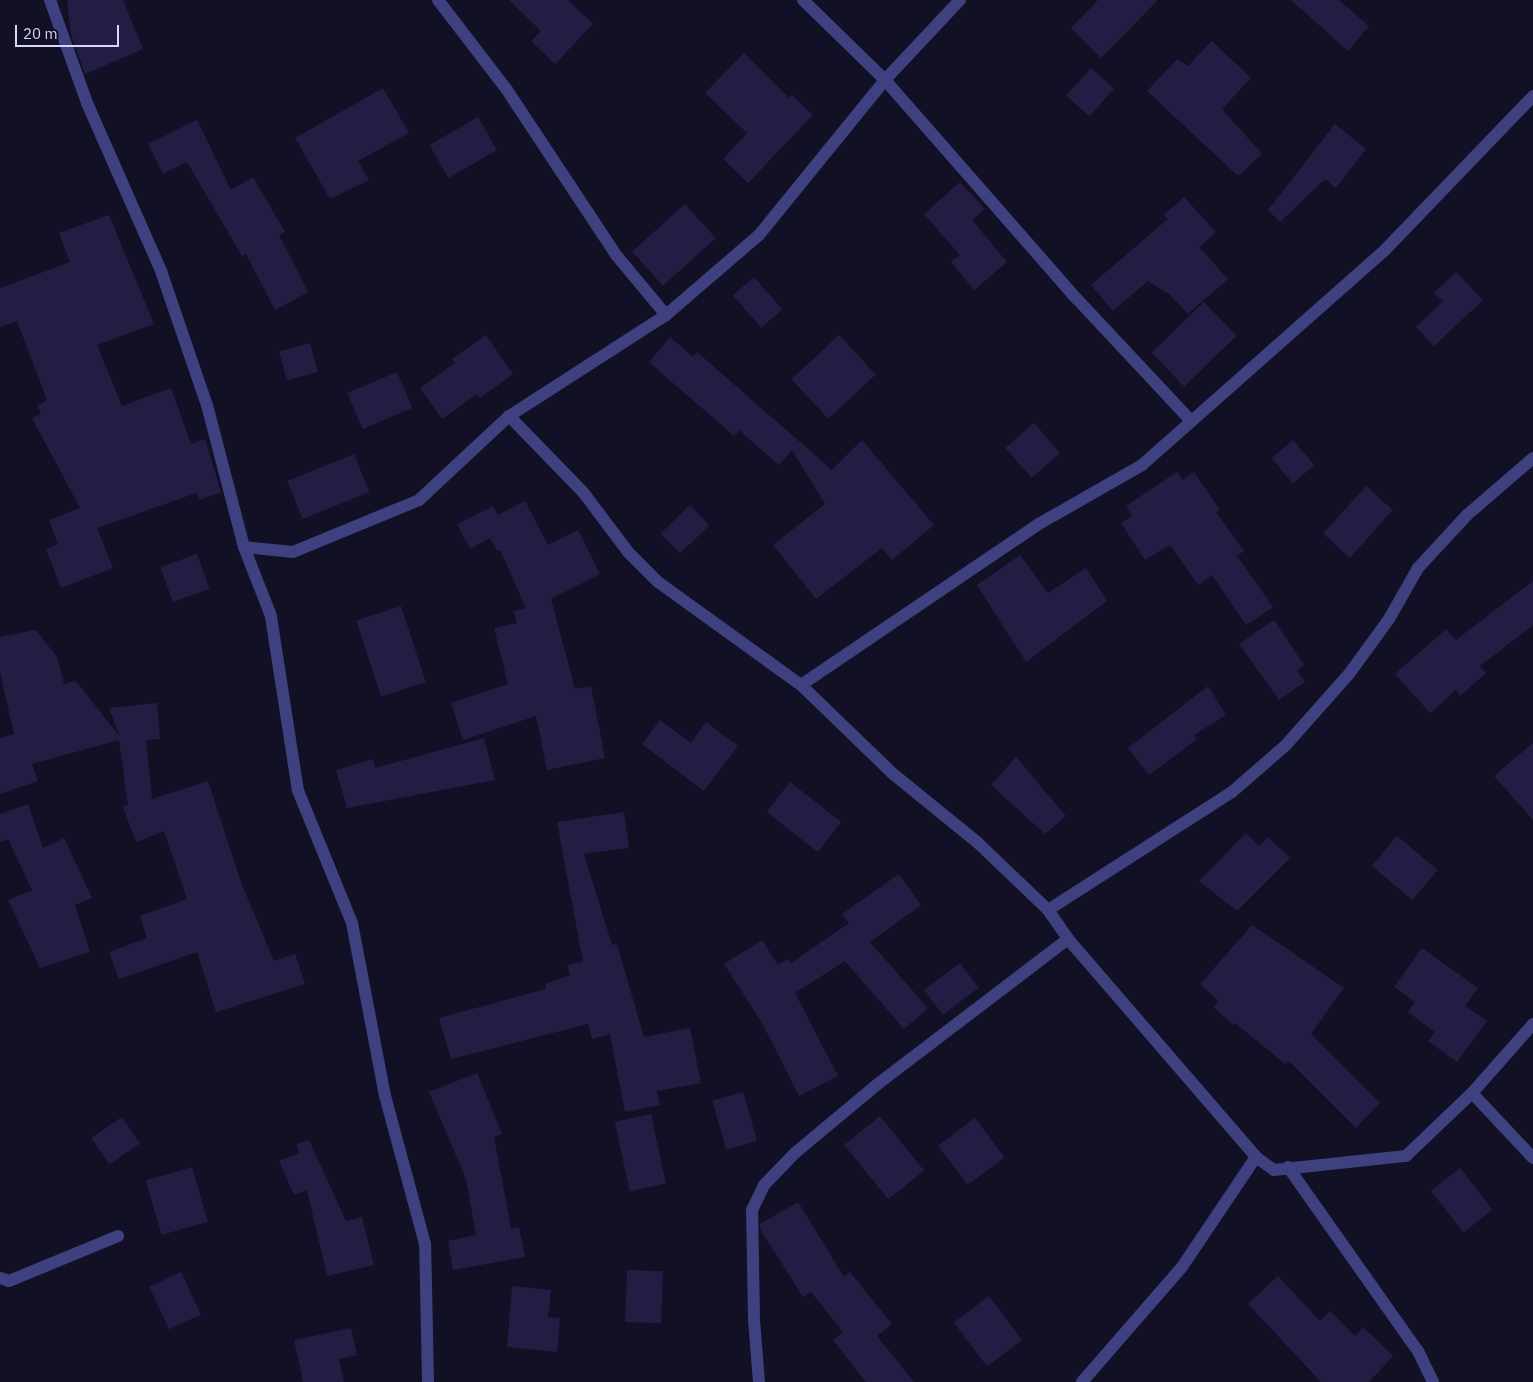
<!DOCTYPE html>
<style>
body{margin:0}
#map{position:relative;width:1533px;height:1382px;overflow:hidden;background:#121024;font-family:"IBM Plex Sans",sans-serif}
div>[style]{position:absolute}
.building>*{inset:0;background:#231d44;transform-origin:0 0}
.minor>*{height:12px;margin:-6px;padding:0 6px;transform-origin:6px;border-radius:6px;background:#3e4080}
span{translate:-50% -50%;white-space:nowrap;text-align:center;line-height:1.15;-webkit-text-stroke:4.5px #121024;paint-order:stroke}
.scale{position:absolute;left:15px;top:25px;width:104px;height:22px;box-sizing:border-box;border:2px solid #d8d6fc;border-top:0;padding-left:6px;font-size:15px;line-height:18px;white-space:nowrap;color:#d8d6fc;-webkit-text-stroke:4px #121024;paint-order:stroke}
</style>
<div id="map">
<div class="building">
<div style="clip-path:polygon(67px 0,123px 0,143px 49px,85px 74px,71px 35px)"></div>
<div style="clip-path:polygon(509px 0,568px 0,593px 24px,555px 64px,531px 41px,541px 31px)"></div>
<div style="clip-path:polygon(1098px 0,1158px 0,1101px 58px,1071px 28px)"></div>
<div style="clip-path:polygon(1291px 0,1339px 0,1369px 26px,1348px 51px)"></div>
<div style="clip-path:polygon(1212px 41px,1251px 78px,1222px 109px,1262px 154px,1238px 176px,1147px 91px,1177px 59px,1188px 66px)"></div>
<div style="clip-path:polygon(744px 53px,789px 98px,792px 95px,813px 115px,748px 183px,723px 159px,747px 133px,705px 93px)"></div>
<div style="left:1091px;top:68px;width:31px;height:37px;rotate:42deg"></div>
<div style="clip-path:polygon(383px 88px,409px 133px,358px 161px,369px 180px,330px 199px,295px 138px)"></div>
<div style="left:478px;top:117px;width:38px;height:56px;rotate:60deg"></div>
<div style="clip-path:polygon(197px 120px,231px 190px,253px 177px,285px 232px,279px 235px,308px 292px,275px 310px,246px 254px,242px 256px,187px 162px,163px 174px,148px 144px)"></div>
<div style="clip-path:polygon(1335px 124px,1366px 149px,1336px 188px,1325px 179px,1280px 222px,1268px 210px)"></div>
<div style="clip-path:polygon(960px 182px,985px 209px,972px 220px,1007px 262px,974px 290px,951px 262px,960px 255px,924px 214px)"></div>
<div style="clip-path:polygon(1184px 197px,1216px 232px,1199px 247px,1228px 279px,1188px 314px,1170px 295px,1148px 281px,1113px 311px,1091px 285px,1168px 219px,1164px 215px)"></div>
<div style="left:685px;top:204px;width:46px;height:71px;rotate:48deg"></div>
<div style="clip-path:polygon(109px 215px,154px 324px,97px 345px,122px 406px,171px 388px,191px 444px,205px 439px,221px 492px,199px 500px,196px 493px,97px 528px,113px 568px,61px 588px,46px 549px,58px 544px,49px 520px,80px 508px,32px 418px,41px 414px,37px 406px,47px 400px,17px 321px,0 327px,0 288px,70px 262px,59px 233px)"></div>
<div style="clip-path:polygon(1456px 272px,1483px 300px,1434px 346px,1416px 327px,1443px 301px,1434px 293px)"></div>
<div style="left:754px;top:277px;width:43px;height:28px;rotate:49deg"></div>
<div style="left:1204px;top:302px;width:47px;height:73px;rotate:46deg"></div>
<div style="clip-path:polygon(486px 335px,513px 374px,480px 398px,477px 394px,442px 419px,420px 388px,455px 363px,452px 359px)"></div>
<div style="left:839px;top:335px;width:54px;height:65px;rotate:47deg"></div>
<div style="clip-path:polygon(670px 337px,693px 357px,697px 352px,832px 470px,862px 440px,934px 525px,892px 560px,882px 548px,816px 599px,773px 545px,825px 504px,792px 450px,779px 465px,739px 430px,734px 436px,649px 362px)"></div>
<div style="left:310px;top:343px;width:30px;height:32px;rotate:75deg"></div>
<div style="left:397px;top:372px;width:39px;height:54px;rotate:67deg"></div>
<div style="left:1034px;top:423px;width:40px;height:38px;rotate:49deg"></div>
<div style="left:1293px;top:440px;width:33px;height:28px;rotate:50deg"></div>
<div style="left:354px;top:454px;width:41px;height:72px;rotate:68deg"></div>
<div style="clip-path:polygon(1177px 472px,1183px 480px,1194px 472px,1220px 510px,1216px 512px,1244px 551px,1237px 556px,1273px 607px,1246px 625px,1212px 575px,1198px 585px,1170px 545px,1145px 560px,1121px 523px,1132px 516px,1126px 506px)"></div>
<div style="left:1366px;top:486px;width:36px;height:64px;rotate:42deg"></div>
<div style="clip-path:polygon(525px 501px,548px 545px,578px 530px,600px 574px,551px 599px,575px 689px,591px 686px,605px 758px,547px 770px,536px 716px,463px 740px,451px 703px,508px 684px,494px 628px,517px 623px,513px 611px,526px 608px,500px 550px,497px 551px,490px 538px,470px 549px,457px 524px,493px 506px,498px 515px)"></div>
<div style="left:690px;top:505px;width:28px;height:41px;rotate:46deg"></div>
<div style="left:197px;top:554px;width:37px;height:39px;rotate:70deg"></div>
<div style="clip-path:polygon(1020px 555px,1048px 593px,1086px 568px,1107px 601px,1026px 662px,977px 585px)"></div>
<div style="clip-path:polygon(1533px 581px,1533px 625px,1480px 666px,1486px 673px,1460px 696px,1456px 690px,1430px 713px,1395px 674px,1446px 629px,1456px 640px)"></div>
<div style="left:401px;top:606px;width:80px;height:47px;rotate:72deg"></div>
<div style="clip-path:polygon(1274px 620px,1304px 665px,1297px 671px,1305px 682px,1279px 700px,1239px 644px)"></div>
<div style="clip-path:polygon(36px 630px,57px 657px,64px 684px,76px 681px,120px 737px,109px 708px,157px 703px,160px 739px,146px 740px,152px 799px,208px 781px,242px 885px,274px 961px,295px 954px,305px 984px,216px 1012px,197px 952px,119px 979px,109px 952px,147px 938px,140px 916px,187px 899px,164px 831px,137px 842px,131px 829px,123px 807px,128px 805px,119px 740px,32px 764px,38px 781px,0 794px,0 738px,14px 734px,0 672px,0 637px)"></div>
<div style="clip-path:polygon(1208px 686px,1226px 715px,1194px 735px,1197px 739px,1149px 775px,1128px 748px)"></div>
<div style="clip-path:polygon(660px 720px,691px 743px,706px 722px,738px 746px,704px 791px,642px 744px)"></div>
<div style="clip-path:polygon(484px 738px,495px 780px,347px 808px,336px 770px,373px 759px,375px 768px)"></div>
<div style="clip-path:polygon(1533px 743px,1533px 820px,1494px 776px)"></div>
<div style="clip-path:polygon(1016px 757px,1066px 816px,1045px 834px,991px 785px)"></div>
<div style="left:790px;top:782px;width:65px;height:38px;rotate:38deg"></div>
<div style="clip-path:polygon(28px 804px,43px 848px,64px 838px,92px 898px,75px 905px,90px 952px,40px 968px,8px 900px,32px 890px,8px 839px,0 842px,0 814px)"></div>
<div style="clip-path:polygon(624px 812px,629px 848px,584px 854px,612px 945px,617px 944px,644px 1037px,690px 1028px,701px 1083px,657px 1091px,660px 1105px,625px 1112px,610px 1034px,592px 1039px,588px 1024px,451px 1059px,439px 1018px,546px 989px,545px 984px,570px 975px,567px 965px,583px 962px,557px 822px)"></div>
<div style="clip-path:polygon(1246px 833px,1259px 846px,1268px 837px,1290px 858px,1237px 911px,1199px 881px)"></div>
<div style="left:1397px;top:836px;width:53px;height:39px;rotate:40deg"></div>
<div style="clip-path:polygon(899px 874px,921px 905px,870px 942px,928px 1008px,904px 1029px,845px 961px,795px 993px,838px 1076px,799px 1096px,762px 1023px,724px 964px,762px 940px,778px 965px,788px 959px,791px 963px,849px 923px,842px 914px)"></div>
<div style="clip-path:polygon(1252px 925px,1344px 988px,1311px 1034px,1380px 1103px,1356px 1128px,1289px 1061px,1285px 1064px,1235px 1023px,1233px 1025px,1213px 1007px,1219px 1001px,1200px 984px)"></div>
<div style="clip-path:polygon(1422px 948px,1478px 988px,1465px 1006px,1487px 1021px,1457px 1062px,1428px 1041px,1435px 1032px,1408px 1012px,1415px 1002px,1394px 987px)"></div>
<div style="left:960px;top:963px;width:31px;height:45px;rotate:53deg"></div>
<div style="clip-path:polygon(477px 1073px,502px 1134px,494px 1137px,511px 1229px,519px 1227px,525px 1257px,453px 1270px,448px 1241px,476px 1235px,466px 1179px,429px 1092px)"></div>
<div style="left:743px;top:1092px;width:51px;height:32px;rotate:74deg"></div>
<div style="left:651px;top:1114px;width:71px;height:37px;rotate:78deg"></div>
<div style="left:880px;top:1116px;width:70px;height:46px;rotate:51deg"></div>
<div style="left:122px;top:1117px;width:32px;height:37px;rotate:56deg"></div>
<div style="left:975px;top:1118px;width:49px;height:46px;rotate:53deg"></div>
<div style="clip-path:polygon(309px 1140px,346px 1221px,362px 1217px,374px 1265px,327px 1276px,307px 1190px,294px 1195px,279px 1161px,299px 1153px,297px 1144px)"></div>
<div style="left:192px;top:1167px;width:57px;height:48px;rotate:74deg"></div>
<div style="left:1460px;top:1168px;width:53px;height:37px;rotate:52deg"></div>
<div style="clip-path:polygon(798px 1202px,844px 1277px,850px 1272px,892px 1324px,877px 1336px,914px 1382px,866px 1382px,833px 1340px,843px 1332px,811px 1292px,803px 1297px,760px 1229px,760px 1224px)"></div>
<div style="left:627px;top:1270px;width:36px;height:52px;rotate:2deg"></div>
<div style="left:181px;top:1272px;width:47px;height:35px;rotate:65deg"></div>
<div style="clip-path:polygon(1278px 1276px,1320px 1321px,1330px 1311px,1355px 1336px,1363px 1327px,1393px 1356px,1369px 1382px,1321px 1382px,1248px 1304px)"></div>
<div style="clip-path:polygon(512px 1286px,551px 1290px,548px 1317px,560px 1318px,557px 1352px,507px 1347px)"></div>
<div style="left:989px;top:1296px;width:55px;height:44px;rotate:53deg"></div>
<div style="clip-path:polygon(351px 1328px,357px 1355px,339px 1359px,344px 1382px,303px 1382px,294px 1340px)"></div>
</div>
<div class="minor">
<div style="left:50px;top:0;width:109px;rotate:70.2deg"></div>
<div style="left:87px;top:103px;width:184px;rotate:66.2deg"></div>
<div style="left:161px;top:271px;width:142px;rotate:71.1deg"></div>
<div style="left:207px;top:405px;width:147px;rotate:75.4deg"></div>
<div style="left:438px;top:0;width:113px;rotate:52.5deg"></div>
<div style="left:507px;top:90px;width:199px;rotate:56.5deg"></div>
<div style="left:617px;top:256px;width:77px;rotate:50.3deg"></div>
<div style="left:803px;top:0;width:115px;rotate:44.3deg"></div>
<div style="left:885px;top:80px;width:291px;rotate:48.8deg"></div>
<div style="left:1077px;top:299px;width:167px;rotate:46.9deg"></div>
<div style="left:960px;top:0;width:110px;rotate:133.2deg"></div>
<div style="left:885px;top:80px;width:200px;rotate:129.1deg"></div>
<div style="left:759px;top:235px;width:123px;rotate:139.3deg"></div>
<div style="left:666px;top:315px;width:187px;rotate:147.2deg"></div>
<div style="left:509px;top:416px;width:106px;rotate:45.8deg"></div>
<div style="left:583px;top:492px;width:75px;rotate:53.1deg"></div>
<div style="left:628px;top:552px;width:42px;rotate:45deg"></div>
<div style="left:658px;top:582px;width:176px;rotate:35.8deg"></div>
<div style="left:801px;top:685px;width:127px;rotate:44deg"></div>
<div style="left:892px;top:773px;width:111px;rotate:39.1deg"></div>
<div style="left:978px;top:843px;width:97px;rotate:43.7deg"></div>
<div style="left:1048px;top:910px;width:35px;rotate:55deg"></div>
<div style="left:1068px;top:939px;width:288px;rotate:49.2deg"></div>
<div style="left:1256px;top:1157px;width:22px;rotate:36deg"></div>
<div style="left:1274px;top:1170px;width:133px;rotate:-6.1deg"></div>
<div style="left:1406px;top:1156px;width:91px;rotate:-43.7deg"></div>
<div style="left:1472px;top:1093px;width:92px;rotate:-48.5deg"></div>
<div style="left:801px;top:685px;width:285px;rotate:-34.1deg"></div>
<div style="left:1037px;top:525px;width:121px;rotate:-29.7deg"></div>
<div style="left:1142px;top:465px;width:323px;rotate:-41.5deg"></div>
<div style="left:1384px;top:251px;width:215px;rotate:-46.1deg"></div>
<div style="left:1048px;top:910px;width:219px;rotate:-32.7deg"></div>
<div style="left:1232px;top:792px;width:70px;rotate:-41deg"></div>
<div style="left:1285px;top:746px;width:96px;rotate:-48.4deg"></div>
<div style="left:1349px;top:674px;width:68px;rotate:-54deg"></div>
<div style="left:1389px;top:619px;width:59px;rotate:-60.4deg"></div>
<div style="left:1418px;top:568px;width:72px;rotate:-47.2deg"></div>
<div style="left:1467px;top:515px;width:87px;rotate:-40.8deg"></div>
<div style="left:1472px;top:1093px;width:89px;rotate:46.8deg"></div>
<div style="left:1288px;top:1167px;width:225px;rotate:54.8deg"></div>
<div style="left:1418px;top:1351px;width:34px;rotate:64deg"></div>
<div style="left:0;top:1278px;width:9px;rotate:18deg"></div>
<div style="left:9px;top:1281px;width:118px;rotate:-22.4deg"></div>
<div style="left:428px;top:1382px;width:138px;rotate:-91.2deg"></div>
<div style="left:425px;top:1244px;width:153px;rotate:-105.1deg"></div>
<div style="left:385px;top:1096px;width:176px;rotate:-100.8deg"></div>
<div style="left:352px;top:923px;width:143px;rotate:-112.2deg"></div>
<div style="left:298px;top:791px;width:177px;rotate:-98.8deg"></div>
<div style="left:271px;top:616px;width:74px;rotate:-111.4deg"></div>
<div style="left:244px;top:547px;width:49px;rotate:5.8deg"></div>
<div style="left:293px;top:552px;width:136px;rotate:-22.4deg"></div>
<div style="left:419px;top:500px;width:123px;rotate:-43deg"></div>
<div style="left:759px;top:1382px;width:62px;rotate:-94.6deg"></div>
<div style="left:754px;top:1320px;width:110px;rotate:-91deg"></div>
<div style="left:752px;top:1210px;width:28px;rotate:-64deg"></div>
<div style="left:764px;top:1185px;width:45px;rotate:-45.9deg"></div>
<div style="left:795px;top:1153px;width:109px;rotate:-39.8deg"></div>
<div style="left:879px;top:1083px;width:238px;rotate:-37.3deg"></div>
<div style="left:1082px;top:1382px;width:152px;rotate:-49deg"></div>
<div style="left:1182px;top:1267px;width:133px;rotate:-56.1deg"></div>
</div>
<div class="scale">20 m</div>
</div>
